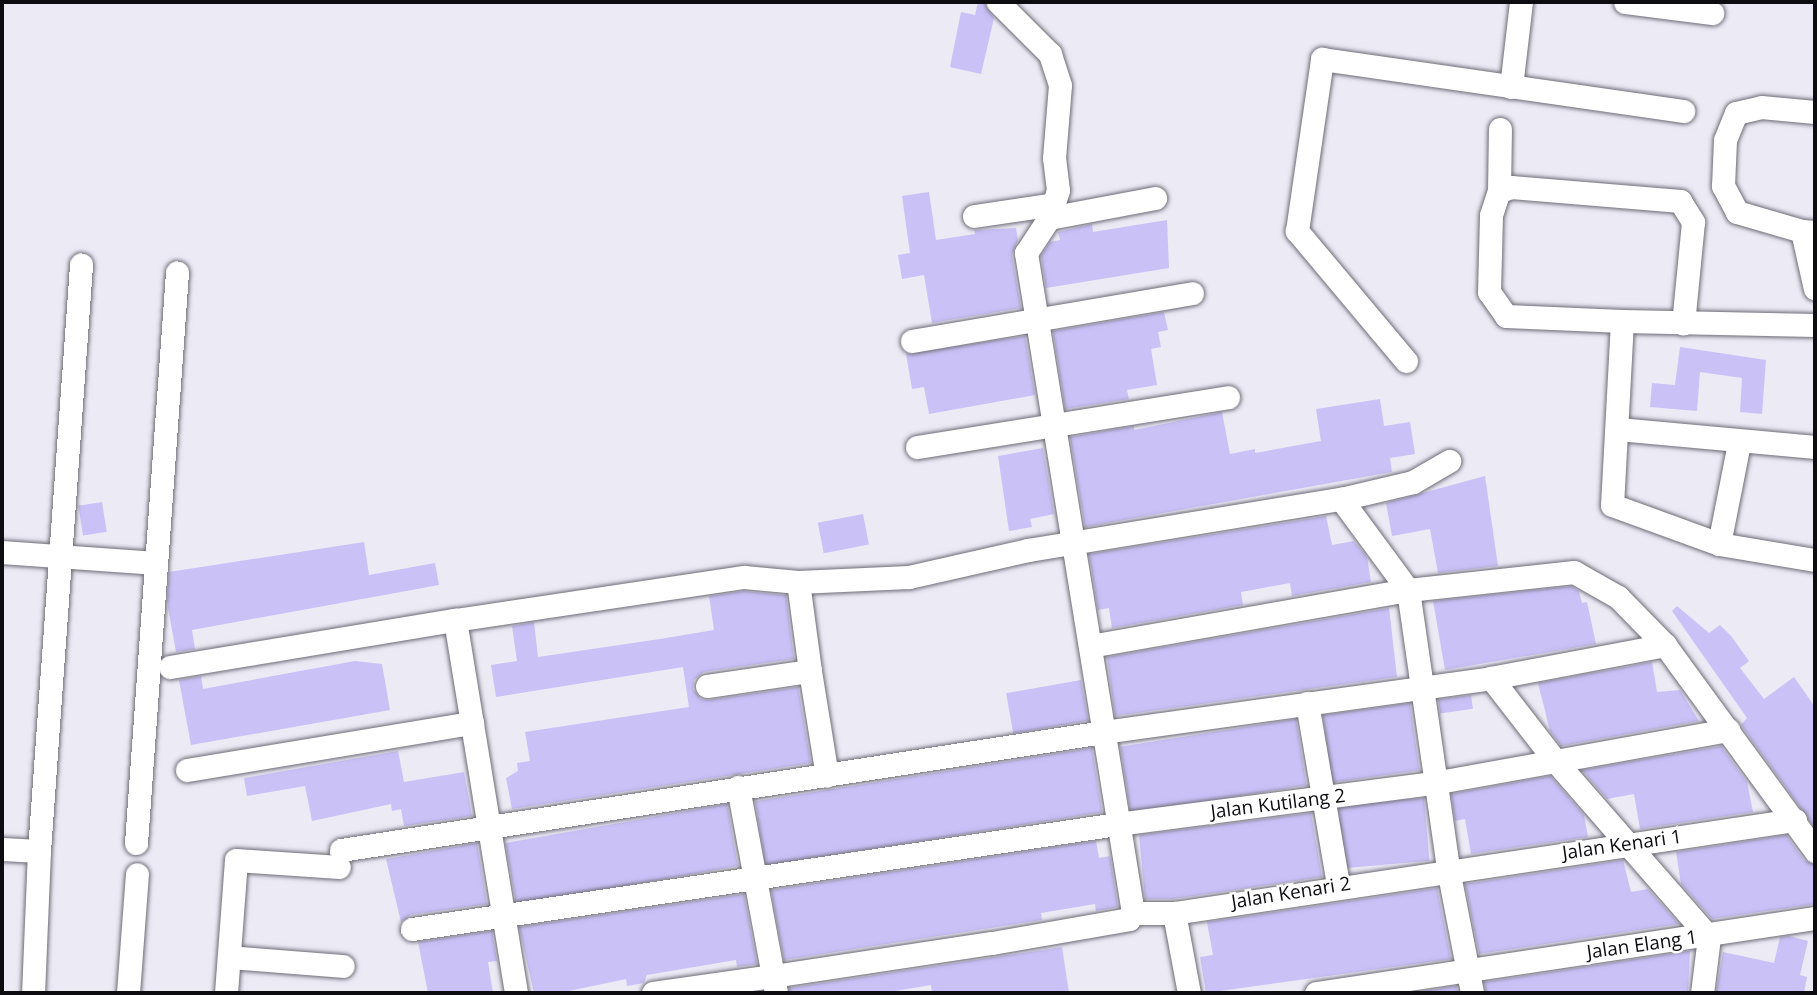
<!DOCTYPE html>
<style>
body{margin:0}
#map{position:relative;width:1817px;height:995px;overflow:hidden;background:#ebeaf5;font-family:"Open Sans",sans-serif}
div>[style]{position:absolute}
.building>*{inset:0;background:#cac1f7;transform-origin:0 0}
.roads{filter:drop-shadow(0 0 2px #6d6c76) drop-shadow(0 0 2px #6d6c76)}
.street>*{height:23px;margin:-11.5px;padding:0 11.5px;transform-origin:11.5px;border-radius:11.5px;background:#fff}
span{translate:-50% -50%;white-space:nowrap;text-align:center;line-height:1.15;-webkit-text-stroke:5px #fff;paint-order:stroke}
.street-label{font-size:19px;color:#0d0c10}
.frame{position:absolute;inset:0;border:4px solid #0d0c10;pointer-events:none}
</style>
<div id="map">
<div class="building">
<div style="clip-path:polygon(978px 2px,984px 3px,994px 18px,981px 74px,950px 67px,961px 12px,975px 15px)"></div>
<div style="clip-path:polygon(929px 192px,936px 240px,975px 234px,974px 230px,1016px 228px,1018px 240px,1012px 255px,1021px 308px,932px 323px,924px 275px,902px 279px,898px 255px,910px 253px,902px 196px)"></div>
<div style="clip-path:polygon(1167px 220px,1169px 268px,1046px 288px,1041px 256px,1050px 242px,1060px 240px,1058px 232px,1092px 224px,1093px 232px)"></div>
<div style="clip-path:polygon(1164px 312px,1168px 330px,1158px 332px,1161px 347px,1151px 349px,1157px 385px,1127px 390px,1129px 399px,1065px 409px,1053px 331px)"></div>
<div style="clip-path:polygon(1025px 336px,1035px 395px,929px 414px,924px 387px,912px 389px,906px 354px)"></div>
<div style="clip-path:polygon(1680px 347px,1766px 360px,1762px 414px,1740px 412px,1742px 378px,1700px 372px,1697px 411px,1650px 407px,1652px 383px,1675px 385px)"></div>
<div style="clip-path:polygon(1380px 399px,1384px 426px,1410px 422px,1415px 454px,1390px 458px,1392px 472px,1085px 527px,1070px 437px,1134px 426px,1134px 430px,1222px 412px,1230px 454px,1255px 449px,1255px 453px,1321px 441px,1316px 409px)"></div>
<div style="clip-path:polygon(1043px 448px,1054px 514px,1030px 519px,1032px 527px,1009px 531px,998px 456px)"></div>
<div style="clip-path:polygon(1485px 476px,1498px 566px,1438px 573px,1430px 529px,1392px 536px,1386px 503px)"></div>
<div style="left:102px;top:502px;width:30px;height:24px;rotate:81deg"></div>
<div style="left:863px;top:514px;width:31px;height:46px;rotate:79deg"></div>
<div style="clip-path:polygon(1326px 516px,1332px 545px,1354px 541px,1367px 557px,1371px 582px,1292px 596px,1290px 583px,1241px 592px,1243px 605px,1112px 628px,1109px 608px,1098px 610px,1089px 554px)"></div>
<div style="clip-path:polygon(364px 542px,369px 575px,435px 563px,439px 585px,192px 630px,195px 649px,176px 652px,167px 602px,169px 572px)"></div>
<div style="clip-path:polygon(1571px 586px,1579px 591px,1582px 603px,1587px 602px,1596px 644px,1445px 670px,1433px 601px)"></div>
<div style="clip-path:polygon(744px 591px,786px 595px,794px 659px,704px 672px,694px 680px,693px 689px,701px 699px,709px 700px,798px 687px,811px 763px,512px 809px,506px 778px,518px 771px,517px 763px,530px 761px,525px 732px,689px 707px,683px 667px,496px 697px,491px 665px,517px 661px,512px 626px,534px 622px,538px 657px,660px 639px,714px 630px,709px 596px)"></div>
<div style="clip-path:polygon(1677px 606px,1709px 633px,1720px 625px,1731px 636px,1749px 661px,1740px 668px,1764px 699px,1794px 677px,1815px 707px,1815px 828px,1741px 725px,1747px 718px,1672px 611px)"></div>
<div style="clip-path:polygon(1389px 608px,1397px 677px,1115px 716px,1107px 657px)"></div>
<div style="clip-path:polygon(355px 661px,382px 664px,390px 710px,191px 745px,179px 680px,201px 676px,203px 689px)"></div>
<div style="clip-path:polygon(1652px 662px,1657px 692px,1680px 690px,1699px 721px,1561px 746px,1550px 731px,1538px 683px)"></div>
<div style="left:1081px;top:680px;width:41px;height:76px;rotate:80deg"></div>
<div style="left:1471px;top:695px;width:14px;height:33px;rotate:82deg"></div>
<div style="left:1410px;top:703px;width:68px;height:88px;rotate:82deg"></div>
<div style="left:1296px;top:719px;width:67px;height:178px;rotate:81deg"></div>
<div style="clip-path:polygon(1721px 746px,1747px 782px,1753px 812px,1640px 829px,1634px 794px,1607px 799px,1582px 770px)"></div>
<div style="left:1092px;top:748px;width:65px;height:341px;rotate:81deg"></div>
<div style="clip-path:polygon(398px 751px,404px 782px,464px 772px,472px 816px,404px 826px,401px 809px,392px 811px,391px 804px,312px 821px,305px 786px,247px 796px,244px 778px)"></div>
<div style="clip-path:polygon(1550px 776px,1584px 815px,1588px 837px,1471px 854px,1465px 819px,1455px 821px,1451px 794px)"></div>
<div style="left:1424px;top:798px;width:63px;height:86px;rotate:85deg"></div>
<div style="left:727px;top:804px;width:63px;height:225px;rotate:80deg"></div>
<div style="clip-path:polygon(1311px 813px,1322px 877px,1173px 899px,1145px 899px,1139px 835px)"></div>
<div style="clip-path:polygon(1786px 835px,1804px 860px,1815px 865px,1815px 904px,1712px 919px,1681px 884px,1676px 852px)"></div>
<div style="clip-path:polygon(1096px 841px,1099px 858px,1110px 856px,1118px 907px,1096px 911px,1095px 904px,1041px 913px,1042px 920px,784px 960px,771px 890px)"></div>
<div style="clip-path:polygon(477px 843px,487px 904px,410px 915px,401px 922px,386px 859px)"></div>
<div style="clip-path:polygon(1623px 860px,1631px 892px,1648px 889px,1679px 924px,1479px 954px,1465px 884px)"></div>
<div style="clip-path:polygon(1437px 888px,1451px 959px,1206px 993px,1200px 957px,1213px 955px,1207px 922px)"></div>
<div style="clip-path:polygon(744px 894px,757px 964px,737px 967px,736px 960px,647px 975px,644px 983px,627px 986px,626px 979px,559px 993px,534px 993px,519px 927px)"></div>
<div style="clip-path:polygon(492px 931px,497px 961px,488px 962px,493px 993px,428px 993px,418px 942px)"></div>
<div style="clip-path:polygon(1789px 936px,1808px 941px,1800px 975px,1807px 977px,1804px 993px,1716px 993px,1723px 952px,1774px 963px,1780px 937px)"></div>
<div style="clip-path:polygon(1062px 947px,1069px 993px,932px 993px,931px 985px,883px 993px,790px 993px,789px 988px)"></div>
<div style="clip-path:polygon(1690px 951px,1688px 993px,1486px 993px,1484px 982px)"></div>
<div style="clip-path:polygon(1456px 986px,1458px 993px,1409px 993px)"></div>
</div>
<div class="roads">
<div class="street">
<div style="left:1625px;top:2px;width:88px;rotate:7.2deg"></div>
<div style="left:1511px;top:87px;width:86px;rotate:-83.3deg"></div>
<div style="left:1499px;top:191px;width:62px;rotate:-89.1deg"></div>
<div style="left:974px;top:216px;width:81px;rotate:-8.5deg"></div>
<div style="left:1049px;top:218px;width:108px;rotate:-10.7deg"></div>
<div style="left:1802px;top:231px;width:68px;rotate:-163.7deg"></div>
<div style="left:1737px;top:212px;width:30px;rotate:-118deg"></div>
<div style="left:1723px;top:186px;width:46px;rotate:-87.5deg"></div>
<div style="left:1725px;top:140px;width:29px;rotate:-68deg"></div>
<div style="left:1736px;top:113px;width:26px;rotate:-13deg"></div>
<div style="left:1761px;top:107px;width:54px;rotate:5.3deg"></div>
<div style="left:1815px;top:232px;width:13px;rotate:-176deg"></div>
<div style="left:1802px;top:231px;width:59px;rotate:77.4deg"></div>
<div style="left:1622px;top:321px;width:116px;rotate:-177.5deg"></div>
<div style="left:1506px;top:316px;width:29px;rotate:-125deg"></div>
<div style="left:1489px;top:292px;width:77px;rotate:-88.5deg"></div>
<div style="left:1491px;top:215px;width:25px;rotate:-72deg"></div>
<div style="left:1499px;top:191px;width:13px;rotate:-18deg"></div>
<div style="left:1511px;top:187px;width:170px;rotate:4.7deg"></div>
<div style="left:1680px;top:201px;width:25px;rotate:58deg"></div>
<div style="left:1693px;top:222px;width:102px;rotate:95.6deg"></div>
<div style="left:1815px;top:325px;width:193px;rotate:-178.8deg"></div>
<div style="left:1622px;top:321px;width:184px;rotate:93.1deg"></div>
<div style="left:1612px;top:505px;width:114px;rotate:20deg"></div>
<div style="left:1719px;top:544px;width:97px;rotate:9.5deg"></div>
<div style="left:912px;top:341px;width:284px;rotate:-9.7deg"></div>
<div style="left:1406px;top:361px;width:170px;rotate:-130deg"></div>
<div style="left:1297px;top:231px;width:174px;rotate:-81.7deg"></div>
<div style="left:1322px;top:59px;width:365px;rotate:8.2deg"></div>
<div style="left:1618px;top:429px;width:198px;rotate:5.2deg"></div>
<div style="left:917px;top:447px;width:315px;rotate:-9.1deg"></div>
<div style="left:1341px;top:499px;width:74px;rotate:-13.3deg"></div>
<div style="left:1413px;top:482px;width:42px;rotate:-30.3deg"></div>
<div style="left:1719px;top:544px;width:103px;rotate:-78.8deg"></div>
<div style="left:2px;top:552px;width:154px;rotate:4.1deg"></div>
<div style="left:798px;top:582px;width:90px;rotate:82.3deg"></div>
<div style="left:455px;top:620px;width:292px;rotate:-8.5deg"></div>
<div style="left:744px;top:577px;width:54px;rotate:5.3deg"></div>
<div style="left:798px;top:582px;width:111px;rotate:-2.6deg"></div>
<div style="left:909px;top:577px;width:122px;rotate:-12.8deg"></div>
<div style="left:1028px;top:550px;width:317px;rotate:-9.3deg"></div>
<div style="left:1341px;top:499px;width:113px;rotate:53.6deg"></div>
<div style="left:1408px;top:590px;width:282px;rotate:81.8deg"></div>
<div style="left:1448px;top:869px;width:126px;rotate:79deg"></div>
<div style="left:1090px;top:646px;width:323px;rotate:-10deg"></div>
<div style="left:1408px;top:590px;width:167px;rotate:-6.2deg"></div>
<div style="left:1574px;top:572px;width:51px;rotate:29.6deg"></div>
<div style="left:1618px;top:597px;width:67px;rotate:45.6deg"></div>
<div style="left:1665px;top:645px;width:255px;rotate:53.9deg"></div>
<div style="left:170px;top:667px;width:289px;rotate:-9.4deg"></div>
<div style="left:455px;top:620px;width:378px;rotate:80.7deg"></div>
<div style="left:1491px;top:678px;width:108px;rotate:52.2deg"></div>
<div style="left:1557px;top:763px;width:231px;rotate:48.9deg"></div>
<div style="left:1709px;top:937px;width:56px;rotate:97.1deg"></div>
<div style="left:707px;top:686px;width:104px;rotate:-8.3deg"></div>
<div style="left:810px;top:671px;width:106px;rotate:80.8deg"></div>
<div style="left:1307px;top:703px;width:185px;rotate:80.3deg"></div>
<div style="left:187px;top:770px;width:289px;rotate:-9.4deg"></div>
<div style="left:738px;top:787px;width:192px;rotate:79.5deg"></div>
<div style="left:773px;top:976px;width:221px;rotate:-8.6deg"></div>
<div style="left:992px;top:943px;width:139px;rotate:-9.9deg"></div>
<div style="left:1129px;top:919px;width:7px;rotate:-56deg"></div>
<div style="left:1133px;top:913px;width:669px;rotate:-99.21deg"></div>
<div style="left:1026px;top:253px;width:42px;rotate:-56.7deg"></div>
<div style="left:1049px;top:218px;width:29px;rotate:-72deg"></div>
<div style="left:1058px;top:190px;width:32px;rotate:-97deg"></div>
<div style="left:1054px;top:158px;width:73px;rotate:-85.3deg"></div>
<div style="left:1060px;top:85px;width:33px;rotate:-108deg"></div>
<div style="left:1050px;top:54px;width:74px;rotate:-135deg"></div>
<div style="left:136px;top:843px;width:572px;rotate:-85.89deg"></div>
<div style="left:2px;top:849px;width:37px;rotate:3deg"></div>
<div style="left:39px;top:851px;width:142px;rotate:92.4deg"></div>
<div style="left:341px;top:850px;width:771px;rotate:-8.8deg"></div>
<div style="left:1103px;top:732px;width:392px;rotate:-7.9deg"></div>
<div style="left:1491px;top:678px;width:177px;rotate:-10.7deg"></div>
<div style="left:39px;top:851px;width:588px;rotate:-85.9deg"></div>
<div style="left:1133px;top:913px;width:41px"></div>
<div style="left:1174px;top:913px;width:628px;rotate:-8.52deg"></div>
<div style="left:1174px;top:913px;width:81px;rotate:79.4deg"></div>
<div style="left:412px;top:929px;width:713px;rotate:-8.47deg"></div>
<div style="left:1117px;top:824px;width:325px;rotate:-7.4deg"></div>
<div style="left:1439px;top:782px;width:294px;rotate:-10.2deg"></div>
<div style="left:229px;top:957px;width:114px;rotate:4.5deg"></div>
<div style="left:128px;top:993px;width:119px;rotate:-85.7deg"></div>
<div style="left:226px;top:993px;width:133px;rotate:-85.7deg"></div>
<div style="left:236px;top:860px;width:103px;rotate:3.9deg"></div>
<div style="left:653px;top:993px;width:121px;rotate:-8.1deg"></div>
<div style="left:773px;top:976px;width:17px;rotate:80deg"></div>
<div style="left:1316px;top:993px;width:505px;rotate:-8.55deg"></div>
</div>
</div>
<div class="street-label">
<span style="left:1278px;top:804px;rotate:-7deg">Jalan Kutilang 2</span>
<span style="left:1622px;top:845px;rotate:-8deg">Jalan Kenari 1</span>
<span style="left:1291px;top:893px;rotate:-9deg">Jalan Kenari 2</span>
<span style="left:1642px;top:945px;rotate:-8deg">Jalan Elang 1</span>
</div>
<div class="frame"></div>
</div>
